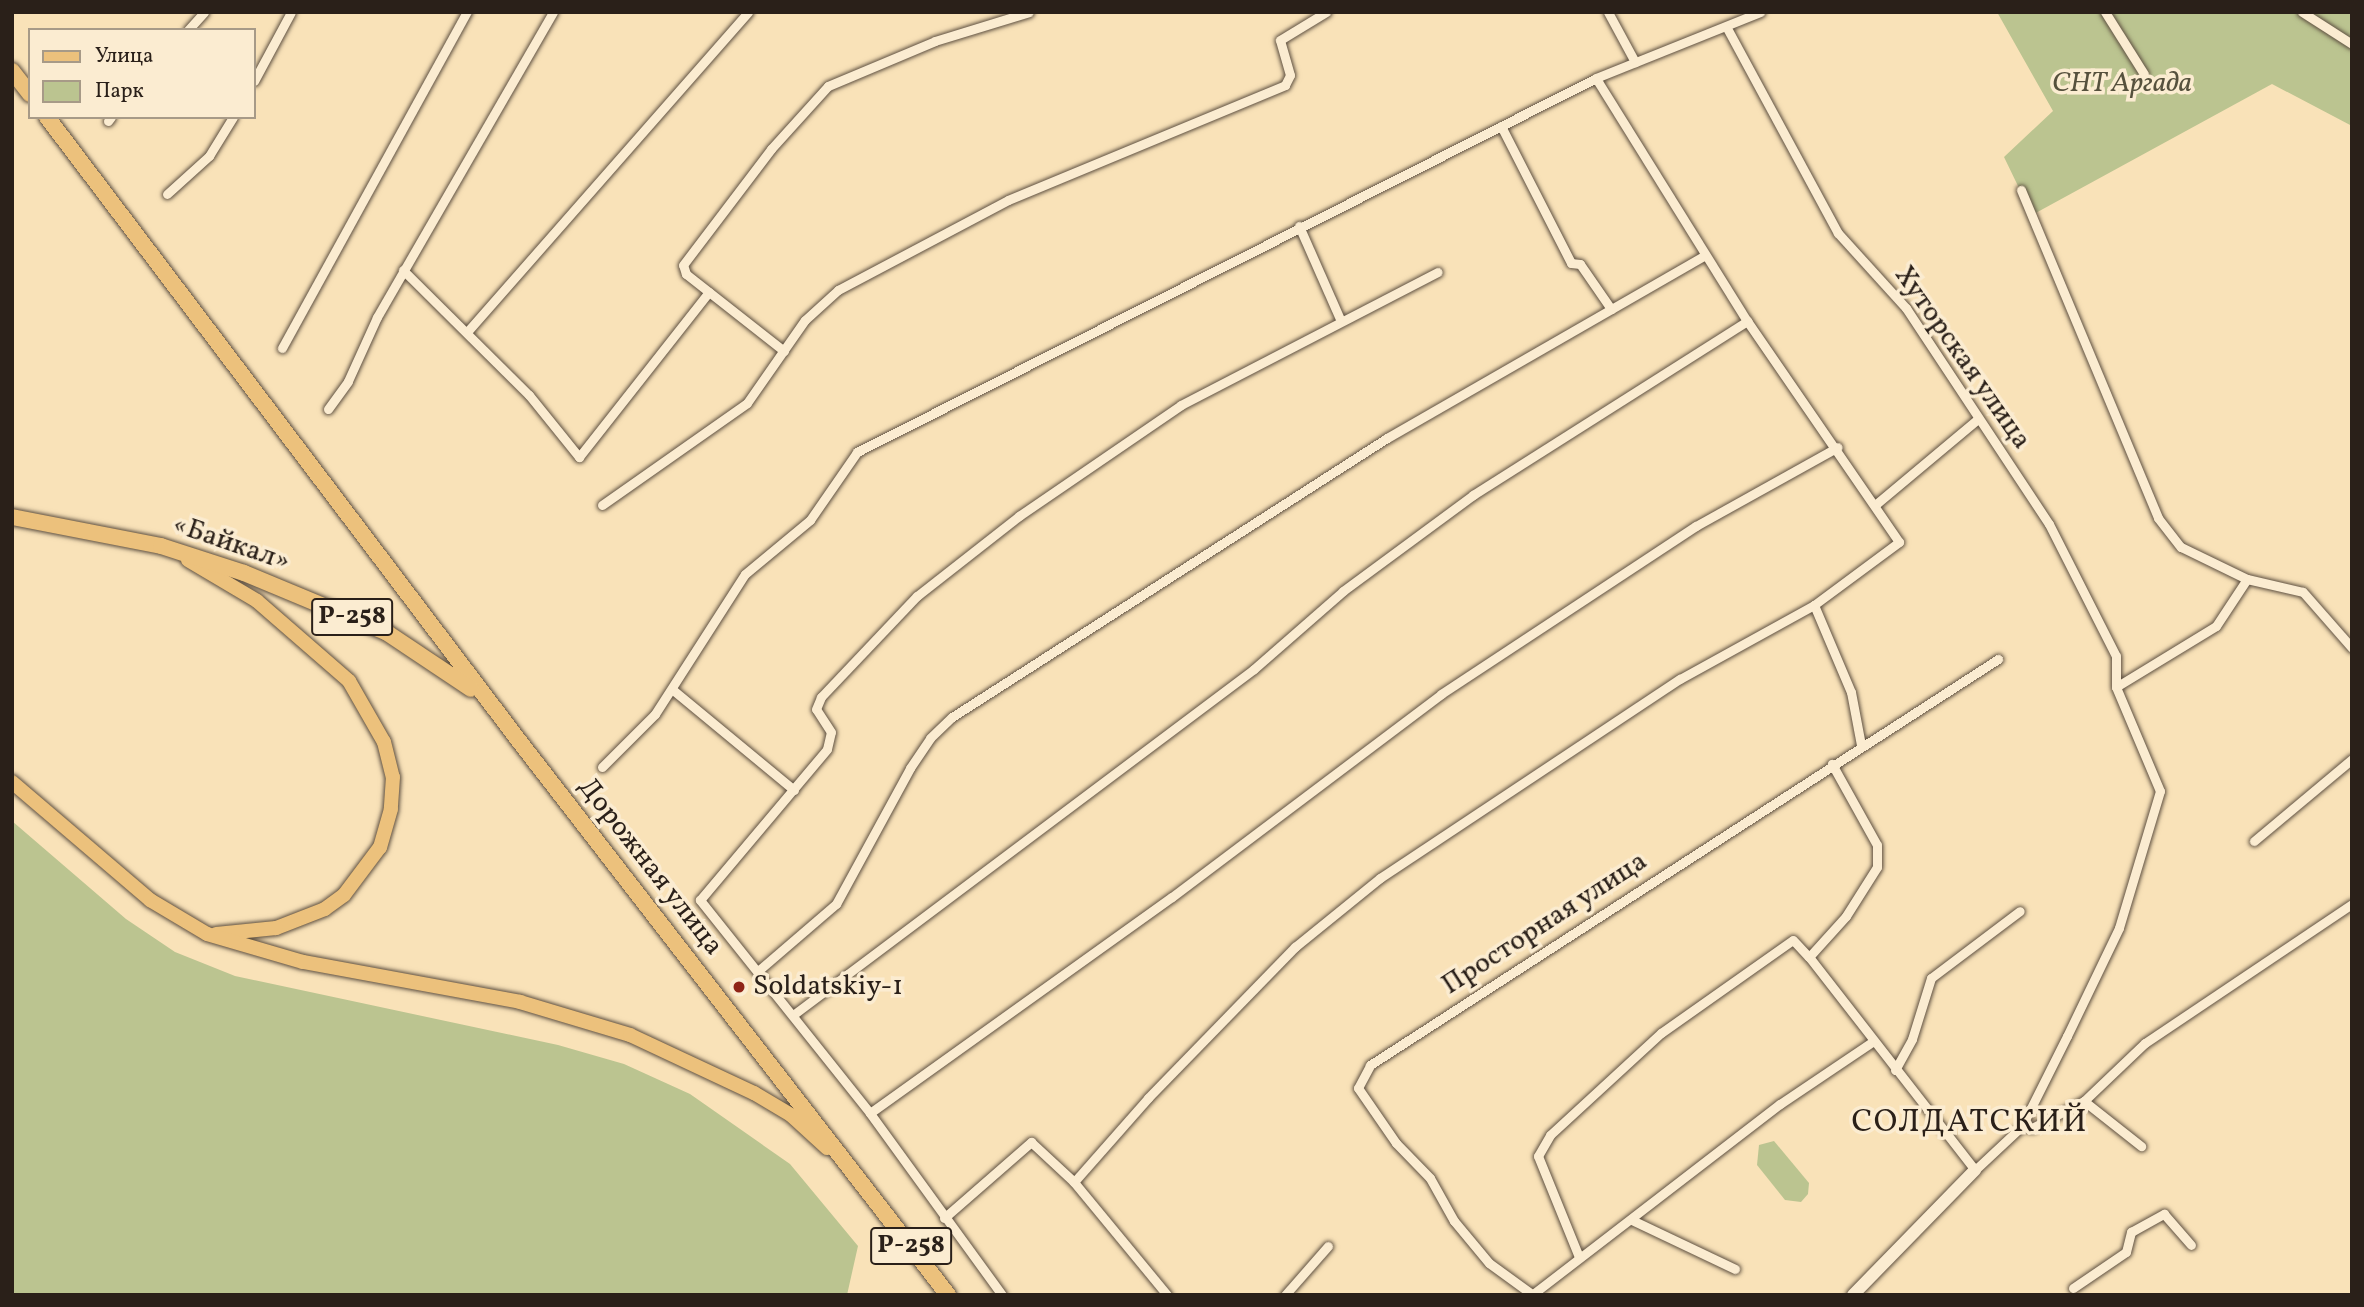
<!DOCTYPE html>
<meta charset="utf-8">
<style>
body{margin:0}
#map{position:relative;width:2364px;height:1307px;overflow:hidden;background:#f9e2b8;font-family:Vollkorn,serif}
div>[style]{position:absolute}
.green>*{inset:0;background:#bbc490}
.roads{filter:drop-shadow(0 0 2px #5e5041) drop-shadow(0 0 2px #5e5041)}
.minor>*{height:9px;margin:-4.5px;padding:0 4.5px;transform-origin:4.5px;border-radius:4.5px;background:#fbecd1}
.tertiary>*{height:12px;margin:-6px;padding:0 6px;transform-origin:6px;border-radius:6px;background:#fbecd1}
.primary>*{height:14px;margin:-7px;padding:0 7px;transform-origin:7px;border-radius:7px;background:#ecc17c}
.trunk>*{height:16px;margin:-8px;padding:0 8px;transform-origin:8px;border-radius:8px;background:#ecc17c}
.dots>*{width:19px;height:19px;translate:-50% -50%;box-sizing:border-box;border:4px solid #fbecd1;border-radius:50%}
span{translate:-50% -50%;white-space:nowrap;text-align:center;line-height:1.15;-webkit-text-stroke:7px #fbecd1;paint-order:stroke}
.shield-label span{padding:2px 5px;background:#fbecd1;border:2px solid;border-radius:5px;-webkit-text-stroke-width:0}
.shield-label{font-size:26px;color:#2a2019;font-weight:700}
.park-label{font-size:28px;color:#56513d;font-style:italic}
.street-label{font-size:28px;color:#2a2019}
.poi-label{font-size:28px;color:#2a2019}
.left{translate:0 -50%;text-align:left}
.quarter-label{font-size:32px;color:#2a2019;letter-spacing:2px}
.frame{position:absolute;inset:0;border:14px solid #2a2019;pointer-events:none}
.legend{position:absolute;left:28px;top:28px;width:228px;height:91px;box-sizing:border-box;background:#fbecd1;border:2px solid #a79a87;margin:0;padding:9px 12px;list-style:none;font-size:21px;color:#2a2019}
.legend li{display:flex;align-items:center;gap:14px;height:35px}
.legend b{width:35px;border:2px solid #a79a87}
</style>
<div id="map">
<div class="green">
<div style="clip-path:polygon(1997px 12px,2352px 12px,2352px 126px,2272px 84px,2032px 215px,2004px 157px,2053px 111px)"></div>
<div style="clip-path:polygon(12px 821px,126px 919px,175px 952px,235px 976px,558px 1045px,624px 1064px,690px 1094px,790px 1164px,858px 1246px,847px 1295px,12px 1295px)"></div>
<div style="clip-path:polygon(1774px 1141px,1809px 1183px,1808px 1194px,1801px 1202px,1785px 1200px,1757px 1165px,1759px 1145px)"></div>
</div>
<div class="roads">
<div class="minor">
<div style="left:1608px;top:12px;width:57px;rotate:61.6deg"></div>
<div style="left:2105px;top:12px;width:73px;rotate:57.8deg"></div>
<div style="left:2302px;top:12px;width:59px;rotate:32.6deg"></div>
<div style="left:1727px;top:28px;width:233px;rotate:61.6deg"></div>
<div style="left:1838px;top:233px;width:101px;rotate:47.8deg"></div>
<div style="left:1906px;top:308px;width:259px;rotate:56.5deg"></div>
<div style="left:2049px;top:524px;width:148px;rotate:63.1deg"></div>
<div style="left:2116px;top:656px;width:31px;rotate:90deg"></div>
<div style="left:2116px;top:687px;width:113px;rotate:67.1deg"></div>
<div style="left:2160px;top:791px;width:143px;rotate:106.7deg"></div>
<div style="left:2119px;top:928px;width:120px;rotate:115.7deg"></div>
<div style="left:2067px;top:1036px;width:101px;rotate:116.6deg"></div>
<div style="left:2022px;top:1126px;width:64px;rotate:136.9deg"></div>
<div style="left:1975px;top:1170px;width:270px;rotate:-127.9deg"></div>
<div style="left:1809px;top:957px;width:55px;rotate:-47.9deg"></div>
<div style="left:1846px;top:916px;width:58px;rotate:-57.7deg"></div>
<div style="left:1877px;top:867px;width:22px;rotate:-90deg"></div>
<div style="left:1877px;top:845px;width:93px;rotate:-119.1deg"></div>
<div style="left:188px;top:30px;width:24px;rotate:-48deg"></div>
<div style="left:254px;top:81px;width:78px;rotate:-61.8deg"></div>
<div style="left:108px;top:121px;width:5px;rotate:-53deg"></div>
<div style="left:1501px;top:126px;width:154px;rotate:62.9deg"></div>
<div style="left:1571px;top:263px;width:9px;rotate:6deg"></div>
<div style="left:1580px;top:264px;width:55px;rotate:55.4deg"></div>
<div style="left:2021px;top:190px;width:355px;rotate:67.3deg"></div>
<div style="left:2158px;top:518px;width:37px;rotate:52deg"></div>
<div style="left:2181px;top:547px;width:73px;rotate:25.9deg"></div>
<div style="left:2247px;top:579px;width:57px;rotate:13.1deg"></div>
<div style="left:2303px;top:592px;width:74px;rotate:48.8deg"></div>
<div style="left:167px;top:194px;width:57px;rotate:-42.1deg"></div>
<div style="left:209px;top:156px;width:46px;rotate:-58.4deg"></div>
<div style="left:1299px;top:226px;width:102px;rotate:66.2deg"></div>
<div style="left:403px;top:270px;width:177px;rotate:44.8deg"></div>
<div style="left:529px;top:395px;width:80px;rotate:51.1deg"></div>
<div style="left:579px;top:457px;width:210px;rotate:-51.8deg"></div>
<div style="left:467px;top:332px;width:426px;rotate:-48.7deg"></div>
<div style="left:282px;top:348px;width:384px;rotate:-61.2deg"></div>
<div style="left:784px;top:351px;width:125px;rotate:-141.8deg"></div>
<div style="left:686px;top:274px;width:9px;rotate:-108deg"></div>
<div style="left:683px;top:265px;width:146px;rotate:-52.8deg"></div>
<div style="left:771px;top:149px;width:85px;rotate:-47.9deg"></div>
<div style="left:828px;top:86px;width:116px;rotate:-22.8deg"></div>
<div style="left:935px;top:41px;width:98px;rotate:-17.1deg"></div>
<div style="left:328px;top:409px;width:34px;rotate:-54deg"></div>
<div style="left:348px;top:381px;width:70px;rotate:-65.6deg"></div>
<div style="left:377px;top:317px;width:352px;rotate:-60deg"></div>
<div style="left:602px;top:505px;width:177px;rotate:-35.1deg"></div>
<div style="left:747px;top:403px;width:101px;rotate:-55.1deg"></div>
<div style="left:805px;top:320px;width:45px;rotate:-42.3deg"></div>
<div style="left:838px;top:290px;width:192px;rotate:-27.9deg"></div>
<div style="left:1008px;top:200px;width:300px;rotate:-22.5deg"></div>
<div style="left:1285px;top:85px;width:11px;rotate:-63deg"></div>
<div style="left:1290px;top:75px;width:36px;rotate:-106deg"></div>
<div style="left:1280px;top:40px;width:54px;rotate:-31.3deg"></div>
<div style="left:1875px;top:505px;width:134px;rotate:-39.9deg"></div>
<div style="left:1814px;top:605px;width:95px;rotate:67deg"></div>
<div style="left:1851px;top:692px;width:54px;rotate:79.3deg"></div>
<div style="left:2116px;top:687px;width:117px;rotate:-31.4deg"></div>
<div style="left:2216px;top:626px;width:56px;rotate:-56.6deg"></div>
<div style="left:673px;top:690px;width:157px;rotate:39.6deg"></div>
<div style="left:602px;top:767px;width:75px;rotate:-45deg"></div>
<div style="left:655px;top:714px;width:166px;rotate:-57.3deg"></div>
<div style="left:745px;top:574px;width:85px;rotate:-39.7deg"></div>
<div style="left:810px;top:520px;width:83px;rotate:-55.3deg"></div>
<div style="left:857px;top:452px;width:828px;rotate:-26.84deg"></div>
<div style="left:1596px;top:78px;width:177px;rotate:-21.9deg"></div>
<div style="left:2254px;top:841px;width:128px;rotate:-39.9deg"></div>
<div style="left:758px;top:971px;width:103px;rotate:-40.7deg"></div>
<div style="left:836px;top:904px;width:155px;rotate:-61.4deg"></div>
<div style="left:910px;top:768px;width:36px;rotate:-56deg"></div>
<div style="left:930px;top:738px;width:30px;rotate:-44deg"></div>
<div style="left:952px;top:717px;width:517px;rotate:-32.68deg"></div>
<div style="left:1387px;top:438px;width:367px;rotate:-29.9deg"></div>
<div style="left:793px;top:1015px;width:576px;rotate:-36.89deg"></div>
<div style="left:1254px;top:669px;width:118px;rotate:-41.2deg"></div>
<div style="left:1343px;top:591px;width:162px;rotate:-36.4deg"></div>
<div style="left:1473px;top:495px;width:325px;rotate:-32.4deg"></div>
<div style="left:1895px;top:1070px;width:35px;rotate:-61deg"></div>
<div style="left:1912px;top:1039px;width:64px;rotate:-72.7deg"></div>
<div style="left:1931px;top:978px;width:111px;rotate:-37deg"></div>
<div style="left:2084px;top:1101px;width:73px;rotate:38.3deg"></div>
<div style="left:870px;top:1113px;width:371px;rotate:-35.6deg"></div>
<div style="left:1172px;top:897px;width:337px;rotate:-37deg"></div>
<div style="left:1441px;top:694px;width:305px;rotate:-33.4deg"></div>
<div style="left:1696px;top:526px;width:162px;rotate:-29.1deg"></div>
<div style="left:2022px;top:1126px;width:10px;rotate:11deg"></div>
<div style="left:2032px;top:1128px;width:59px;rotate:-27.4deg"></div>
<div style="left:2084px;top:1101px;width:84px;rotate:-43.6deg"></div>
<div style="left:2145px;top:1043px;width:249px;rotate:-33.9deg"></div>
<div style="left:1074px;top:1182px;width:112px;rotate:-48.6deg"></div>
<div style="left:1148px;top:1098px;width:211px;rotate:-45.8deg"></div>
<div style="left:1295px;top:947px;width:109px;rotate:-39.1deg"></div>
<div style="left:1380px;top:878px;width:360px;rotate:-33.6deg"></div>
<div style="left:1680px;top:679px;width:153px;rotate:-28.9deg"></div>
<div style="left:1814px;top:605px;width:106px;rotate:-36.5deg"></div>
<div style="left:1899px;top:542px;width:268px;rotate:-124.5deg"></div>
<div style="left:1747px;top:321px;width:286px;rotate:-121.9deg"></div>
<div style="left:944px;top:1218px;width:116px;rotate:-41.1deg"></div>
<div style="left:1031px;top:1142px;width:59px;rotate:42.9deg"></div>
<div style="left:1074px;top:1182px;width:146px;rotate:50.5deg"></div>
<div style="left:1632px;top:1220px;width:114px;rotate:25.4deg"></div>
<div style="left:1579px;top:1257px;width:109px;rotate:-112.1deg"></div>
<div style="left:1538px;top:1156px;width:24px;rotate:-60deg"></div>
<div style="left:1550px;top:1135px;width:151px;rotate:-42.6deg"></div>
<div style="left:1661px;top:1033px;width:161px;rotate:-35.2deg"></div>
<div style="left:1793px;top:940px;width:23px;rotate:47deg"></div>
<div style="left:2073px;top:1288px;width:64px;rotate:-34.2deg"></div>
<div style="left:2126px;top:1252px;width:21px;rotate:-76deg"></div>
<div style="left:2131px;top:1232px;width:38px;rotate:-29deg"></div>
<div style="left:2164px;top:1214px;width:41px;rotate:48.9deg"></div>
<div style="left:1533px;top:1294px;width:312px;rotate:-37.6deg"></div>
<div style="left:1780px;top:1104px;width:111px;rotate:-34deg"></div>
<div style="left:1002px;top:1295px;width:225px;rotate:-126deg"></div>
<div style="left:870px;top:1113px;width:273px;rotate:-128.6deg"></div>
<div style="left:700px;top:900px;width:197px;rotate:-49.9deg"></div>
<div style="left:827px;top:749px;width:17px;rotate:-77deg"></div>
<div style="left:831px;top:732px;width:27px;rotate:-123deg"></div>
<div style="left:816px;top:709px;width:13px;rotate:-67deg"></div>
<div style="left:821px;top:697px;width:139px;rotate:-46.5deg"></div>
<div style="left:917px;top:596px;width:130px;rotate:-38.1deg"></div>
<div style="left:1019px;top:516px;width:196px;rotate:-34.4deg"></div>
<div style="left:1181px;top:405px;width:289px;rotate:-27.4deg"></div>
<div style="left:1285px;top:1295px;width:65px;rotate:-48.7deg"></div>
<div style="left:1533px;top:1295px;width:54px;rotate:-144deg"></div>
<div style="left:1489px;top:1263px;width:55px;rotate:-129.8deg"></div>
<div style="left:1454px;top:1221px;width:49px;rotate:-119.2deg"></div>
<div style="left:1430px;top:1178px;width:49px;rotate:-134.2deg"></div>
<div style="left:1396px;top:1143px;width:67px;rotate:-124.6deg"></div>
<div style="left:1358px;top:1088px;width:26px;rotate:-62deg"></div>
<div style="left:1370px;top:1065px;width:748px;rotate:-32.88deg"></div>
</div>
<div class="tertiary">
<div style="left:1853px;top:1295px;width:175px;rotate:-45.7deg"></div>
</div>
<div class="primary">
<div style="left:188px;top:560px;width:80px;rotate:30.7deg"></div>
<div style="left:257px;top:601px;width:122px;rotate:41deg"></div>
<div style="left:349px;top:681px;width:70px;rotate:60.2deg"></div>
<div style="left:384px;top:742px;width:36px;rotate:76deg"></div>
<div style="left:393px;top:777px;width:32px;rotate:94deg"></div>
<div style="left:391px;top:809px;width:40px;rotate:106deg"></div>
<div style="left:380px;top:847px;width:60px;rotate:126.9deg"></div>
<div style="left:344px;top:895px;width:24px;rotate:144deg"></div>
<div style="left:325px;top:909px;width:53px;rotate:158.8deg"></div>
<div style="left:276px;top:928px;width:60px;rotate:174.3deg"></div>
<div style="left:12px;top:782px;width:182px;rotate:40.5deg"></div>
<div style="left:150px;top:900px;width:66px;rotate:30.8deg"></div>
<div style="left:207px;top:934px;width:100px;rotate:16.3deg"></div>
<div style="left:303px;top:962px;width:221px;rotate:10.4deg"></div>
<div style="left:520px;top:1002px;width:115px;rotate:16.7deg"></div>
<div style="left:630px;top:1035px;width:137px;rotate:25.1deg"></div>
<div style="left:754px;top:1093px;width:43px;rotate:30.7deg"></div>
<div style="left:791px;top:1115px;width:49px;rotate:42.5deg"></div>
</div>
<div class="trunk">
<div style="left:12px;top:71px;width:29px;rotate:52deg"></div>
<div style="left:47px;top:117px;width:777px;rotate:52.89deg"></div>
<div style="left:516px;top:737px;width:706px;rotate:52.25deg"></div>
<div style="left:12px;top:517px;width:152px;rotate:11deg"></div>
<div style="left:161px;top:546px;width:87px;rotate:18deg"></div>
<div style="left:244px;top:573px;width:154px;rotate:22.6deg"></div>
<div style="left:386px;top:632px;width:102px;rotate:33.8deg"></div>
</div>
</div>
<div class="dots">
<div style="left:739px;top:987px;background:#8f2418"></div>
</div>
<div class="shield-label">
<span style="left:352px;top:617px">Р-258</span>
<span style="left:911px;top:1246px">Р-258</span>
</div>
<div class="park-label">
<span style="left:2122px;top:84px">СНТ Аргада</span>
</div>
<div class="street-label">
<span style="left:1962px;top:358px;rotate:55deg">Хуторская улица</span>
<span style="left:231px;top:544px;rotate:19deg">«Байкал»</span>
<span style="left:650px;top:867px;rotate:52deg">Дорожная улица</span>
<span style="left:1545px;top:924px;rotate:-33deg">Просторная улица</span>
</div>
<div class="poi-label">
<span class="left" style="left:753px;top:987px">Soldatskiy-1</span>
</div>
<div class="quarter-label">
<span style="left:1970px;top:1123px">СОЛДАТСКИЙ</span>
</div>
<div class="frame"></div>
<ul class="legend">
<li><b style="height:9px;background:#ecc17c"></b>Улица</li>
<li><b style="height:19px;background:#bbc490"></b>Парк</li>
</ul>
</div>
